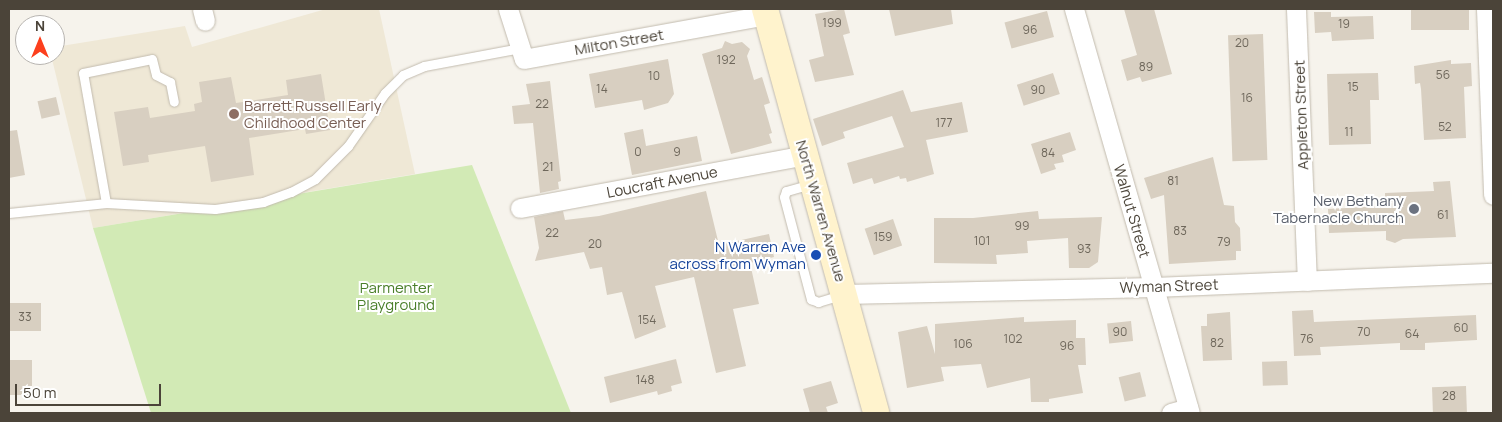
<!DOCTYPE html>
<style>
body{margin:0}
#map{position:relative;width:1502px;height:422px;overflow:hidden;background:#f6f3ec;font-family:Manrope,sans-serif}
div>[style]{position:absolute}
.education>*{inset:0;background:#efe8d6}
.green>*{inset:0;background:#d2eab5}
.building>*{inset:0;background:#d8cfc1;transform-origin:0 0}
.roads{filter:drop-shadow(0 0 1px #c2bbae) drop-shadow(0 0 1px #c2bbae)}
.lane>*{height:9px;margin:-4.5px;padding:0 4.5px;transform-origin:4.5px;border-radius:4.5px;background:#fff}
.street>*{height:19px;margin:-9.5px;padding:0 9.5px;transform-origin:9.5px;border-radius:9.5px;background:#fff}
.secondary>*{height:26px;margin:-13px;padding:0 13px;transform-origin:13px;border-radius:13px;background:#fff3cd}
.dots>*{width:14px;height:14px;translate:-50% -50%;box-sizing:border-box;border:2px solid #fff;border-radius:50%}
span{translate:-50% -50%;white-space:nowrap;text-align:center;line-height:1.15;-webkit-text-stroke:4px #fff;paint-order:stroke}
.number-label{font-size:12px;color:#6e675b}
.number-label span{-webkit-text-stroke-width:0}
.street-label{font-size:15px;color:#4b4439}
.education-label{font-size:15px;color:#785e54}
.left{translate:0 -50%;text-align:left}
.worship-label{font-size:15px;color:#5b616d}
.right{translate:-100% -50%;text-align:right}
.transit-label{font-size:15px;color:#164399}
.park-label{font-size:15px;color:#4a7f2a}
.frame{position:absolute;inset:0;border:10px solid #4b4439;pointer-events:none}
.north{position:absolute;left:15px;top:15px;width:50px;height:50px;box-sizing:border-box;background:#fff;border:1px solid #b7b4b0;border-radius:50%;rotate:0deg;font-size:14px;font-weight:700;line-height:20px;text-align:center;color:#4b4439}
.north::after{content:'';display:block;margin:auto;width:18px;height:22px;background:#fc3f1d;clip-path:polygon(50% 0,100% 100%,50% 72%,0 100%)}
.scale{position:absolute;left:15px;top:384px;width:146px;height:22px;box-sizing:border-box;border:2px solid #4b4439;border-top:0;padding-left:6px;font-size:15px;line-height:18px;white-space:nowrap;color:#4b4439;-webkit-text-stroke:4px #fff;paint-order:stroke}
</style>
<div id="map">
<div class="education">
<div style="clip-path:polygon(326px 9px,379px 9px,415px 174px,93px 228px,51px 55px,55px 55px,55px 47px,185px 26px,192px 47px)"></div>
</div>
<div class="green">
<div style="clip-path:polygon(472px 165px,571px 413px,151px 413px,93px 228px)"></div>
</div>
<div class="building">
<div style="clip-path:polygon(844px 9px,850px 33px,843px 35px,854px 75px,815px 82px,809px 60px,824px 56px,815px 14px)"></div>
<div style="clip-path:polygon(889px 9px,951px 9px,953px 24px,895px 36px)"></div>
<div style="clip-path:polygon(1124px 9px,1154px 9px,1172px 74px,1142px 82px,1140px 77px,1127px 81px,1121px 60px,1137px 55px)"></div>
<div style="left:1411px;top:9px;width:58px;height:21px"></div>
<div style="left:1047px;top:11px;width:27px;height:44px;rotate:75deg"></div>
<div style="clip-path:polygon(1314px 12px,1331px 12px,1331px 17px,1373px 16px,1374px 39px,1332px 41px,1331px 32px,1315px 33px)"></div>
<div style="left:1263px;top:34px;width:126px;height:35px;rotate:88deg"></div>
<div style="clip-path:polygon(725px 41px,732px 44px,742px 42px,750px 49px,747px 56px,754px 80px,762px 77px,770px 103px,764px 105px,772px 133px,769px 134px,772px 143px,731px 154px,702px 54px,722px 48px)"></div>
<div style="clip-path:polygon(668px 59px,674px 94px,668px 103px,644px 110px,642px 100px,595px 108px,589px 74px)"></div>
<div style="clip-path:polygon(1451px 60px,1451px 64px,1471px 63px,1472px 86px,1464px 87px,1466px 138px,1424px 140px,1421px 89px,1420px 83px,1415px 84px,1414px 66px)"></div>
<div style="left:1053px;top:73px;width:22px;height:38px;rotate:72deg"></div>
<div style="clip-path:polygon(1378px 73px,1379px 100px,1370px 100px,1371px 144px,1329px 145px,1327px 74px)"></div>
<div style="clip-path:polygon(321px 74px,330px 130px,306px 134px,305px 129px,249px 138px,254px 175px,211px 182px,205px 146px,148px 155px,149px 162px,123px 166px,114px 112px,148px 107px,150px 118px,195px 111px,194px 104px,202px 102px,199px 82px,231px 77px,236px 103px,288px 95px,286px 80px)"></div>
<div style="clip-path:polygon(550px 81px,561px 181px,558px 182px,559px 189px,540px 193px,533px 123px,514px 124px,512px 106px,530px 104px,526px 84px)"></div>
<div style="clip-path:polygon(903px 90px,911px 112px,962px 102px,968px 132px,926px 140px,934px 174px,907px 182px,906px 178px,900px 179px,899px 176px,874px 184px,872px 178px,853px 184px,847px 163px,904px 147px,892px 116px,843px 132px,845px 138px,822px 146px,813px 119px)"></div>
<div style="left:56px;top:97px;width:18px;height:19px;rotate:77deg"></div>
<div style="clip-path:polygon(643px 129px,646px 146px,697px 136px,702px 161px,632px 175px,624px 133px)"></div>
<div style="clip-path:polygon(17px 130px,25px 175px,9px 178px,9px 131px)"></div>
<div style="clip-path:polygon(1070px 132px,1076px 150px,1062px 155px,1064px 162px,1054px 164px,1056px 169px,1041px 174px,1031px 144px)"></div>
<div style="clip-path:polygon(1213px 157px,1224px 205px,1234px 206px,1235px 222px,1240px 228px,1241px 251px,1236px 251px,1236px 260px,1169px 264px,1164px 195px,1151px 199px,1144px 178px)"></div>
<div style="clip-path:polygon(1450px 181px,1456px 237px,1403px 239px,1395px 243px,1386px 240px,1386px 231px,1329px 233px,1328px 209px,1385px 206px,1385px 193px,1434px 191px,1433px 182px)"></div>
<div style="clip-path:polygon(706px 191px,719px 245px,769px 234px,774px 257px,750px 263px,759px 304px,733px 309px,746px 366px,716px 373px,694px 277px,655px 286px,666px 327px,635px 339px,622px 292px,607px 295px,602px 267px,590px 269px,584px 252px,535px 261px,539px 248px,534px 217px,563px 211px,565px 220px,599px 216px)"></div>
<div style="clip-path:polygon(1038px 211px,1039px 219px,1102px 217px,1098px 262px,1089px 268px,1069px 268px,1068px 238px,1027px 241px,1028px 253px,996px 255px,997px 264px,934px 263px,934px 218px,973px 218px)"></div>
<div style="left:893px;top:219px;width:28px;height:30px;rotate:71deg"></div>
<div style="left:41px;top:303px;width:28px;height:32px;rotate:90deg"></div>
<div style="clip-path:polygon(1313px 310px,1314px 322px,1476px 315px,1477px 340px,1425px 343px,1425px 350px,1400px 350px,1400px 343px,1320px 347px,1321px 355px,1294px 356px,1292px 311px)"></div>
<div style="clip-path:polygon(1230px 312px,1232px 360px,1203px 361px,1201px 326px,1207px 326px,1207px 314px)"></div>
<div style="clip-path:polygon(1024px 317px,1024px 322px,1076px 320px,1076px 338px,1085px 338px,1086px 365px,1078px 365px,1083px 393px,1049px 399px,1049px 402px,1031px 402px,1030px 378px,987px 388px,981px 364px,941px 367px,944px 381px,907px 388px,898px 332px,927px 326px,935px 354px,935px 324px)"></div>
<div style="left:1131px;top:321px;width:20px;height:24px;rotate:84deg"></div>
<div style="clip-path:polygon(676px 359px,682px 383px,671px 386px,672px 391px,658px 395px,657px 391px,610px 403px,604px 377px)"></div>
<div style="left:32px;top:360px;width:35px;height:23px;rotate:90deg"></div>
<div style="left:1287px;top:361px;width:24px;height:25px;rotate:88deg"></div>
<div style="left:1140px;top:372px;width:25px;height:22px;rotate:76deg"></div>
<div style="clip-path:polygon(831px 381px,838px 403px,826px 407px,828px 413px,810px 413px,803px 389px)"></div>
<div style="left:1466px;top:386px;width:27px;height:34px;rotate:88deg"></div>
</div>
<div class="roads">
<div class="lane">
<div style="left:811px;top:184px;width:26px;rotate:164deg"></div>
<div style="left:786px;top:191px;width:6px;rotate:108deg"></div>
<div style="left:784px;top:197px;width:106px;rotate:75.2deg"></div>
<div style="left:811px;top:299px;width:8px;rotate:23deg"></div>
<div style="left:818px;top:302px;width:24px;rotate:-17deg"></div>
<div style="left:106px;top:203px;width:109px;rotate:3.2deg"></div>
<div style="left:215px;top:209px;width:49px;rotate:-8.3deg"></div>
<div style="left:263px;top:202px;width:30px;rotate:-20deg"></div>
<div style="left:291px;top:192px;width:27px;rotate:-28deg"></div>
<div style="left:315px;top:179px;width:47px;rotate:-45deg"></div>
<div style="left:348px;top:146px;width:65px;rotate:-55.1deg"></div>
<div style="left:385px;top:93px;width:25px;rotate:-45deg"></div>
<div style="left:403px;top:75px;width:23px;rotate:-23deg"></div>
<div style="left:424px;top:66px;width:98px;rotate:-10.6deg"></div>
<div style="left:9px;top:213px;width:98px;rotate:-5.9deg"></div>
<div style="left:106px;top:203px;width:132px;rotate:-100deg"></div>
<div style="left:83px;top:73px;width:70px;rotate:-11.5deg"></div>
<div style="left:152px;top:59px;width:16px;rotate:76deg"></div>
<div style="left:156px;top:75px;width:16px;rotate:27deg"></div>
<div style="left:170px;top:82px;width:20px;rotate:79deg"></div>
</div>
<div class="street">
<div style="left:202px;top:9px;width:12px;rotate:76deg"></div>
<div style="left:508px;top:9px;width:52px;rotate:72.3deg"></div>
<div style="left:524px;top:59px;width:246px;rotate:-10.3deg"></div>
<div style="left:1074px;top:9px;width:420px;rotate:74deg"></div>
<div style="left:1296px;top:9px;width:272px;rotate:87.7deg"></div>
<div style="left:1486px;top:9px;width:186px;rotate:87.8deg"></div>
<div style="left:520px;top:208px;width:290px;rotate:-10.5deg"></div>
<div style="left:844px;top:294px;width:310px;rotate:-1.3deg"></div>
<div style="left:1154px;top:287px;width:339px;rotate:-2.4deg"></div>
<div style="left:1171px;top:413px;width:18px;rotate:-16deg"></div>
</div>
<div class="secondary">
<div style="left:765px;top:9px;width:419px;rotate:74.6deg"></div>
</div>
</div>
<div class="dots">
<div style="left:234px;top:114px;background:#8d6e63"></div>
<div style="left:1414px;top:209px;background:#6b7280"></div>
<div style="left:816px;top:255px;background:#1a4fb4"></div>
</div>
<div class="number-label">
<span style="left:832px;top:23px">199</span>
<span style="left:1344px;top:24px">19</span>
<span style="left:1030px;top:30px">96</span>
<span style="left:1242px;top:43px">20</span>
<span style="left:726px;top:60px">192</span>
<span style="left:1146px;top:67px">89</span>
<span style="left:1443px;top:75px">56</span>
<span style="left:654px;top:76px">10</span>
<span style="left:1353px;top:87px">15</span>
<span style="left:602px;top:89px">14</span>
<span style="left:1038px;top:90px">90</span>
<span style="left:1247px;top:98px">16</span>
<span style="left:542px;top:104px">22</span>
<span style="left:944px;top:123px">177</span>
<span style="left:1445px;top:127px">52</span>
<span style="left:1349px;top:132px">11</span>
<span style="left:638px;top:152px">0</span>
<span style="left:677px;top:152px">9</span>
<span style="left:1048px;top:153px">84</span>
<span style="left:548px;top:167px">21</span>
<span style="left:1173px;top:181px">81</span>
<span style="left:1443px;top:215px">61</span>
<span style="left:1022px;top:226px">99</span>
<span style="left:1180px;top:231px">83</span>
<span style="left:552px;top:233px">22</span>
<span style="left:883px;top:237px">159</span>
<span style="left:982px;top:241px">101</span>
<span style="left:1224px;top:242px">79</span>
<span style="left:595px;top:244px">20</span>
<span style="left:1084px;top:249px">93</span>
<span style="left:25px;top:317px">33</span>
<span style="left:647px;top:320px">154</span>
<span style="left:1461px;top:328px">60</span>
<span style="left:1120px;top:332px">90</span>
<span style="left:1364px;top:332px">70</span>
<span style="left:1412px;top:334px">64</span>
<span style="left:1013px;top:339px">102</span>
<span style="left:1307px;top:339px">76</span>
<span style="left:1217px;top:343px">82</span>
<span style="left:963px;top:344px">106</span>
<span style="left:1067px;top:346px">96</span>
<span style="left:645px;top:380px">148</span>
<span style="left:1449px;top:396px">28</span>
</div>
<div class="street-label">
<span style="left:619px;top:42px;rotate:-10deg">Milton Street</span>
<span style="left:1301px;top:115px;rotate:-92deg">Appleton Street</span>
<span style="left:662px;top:182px;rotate:-11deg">Loucraft Avenue</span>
<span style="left:821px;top:211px;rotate:74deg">North Warren Avenue</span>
<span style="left:1132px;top:211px;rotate:74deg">Walnut Street</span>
<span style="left:1169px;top:286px;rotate:-2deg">Wyman Street</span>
</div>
<div class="education-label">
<span class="left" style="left:244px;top:114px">Barrett Russell Early<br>Childhood Center</span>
</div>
<div class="worship-label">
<span class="right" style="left:1404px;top:209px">New Bethany<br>Tabernacle Church</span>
</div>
<div class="transit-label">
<span class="right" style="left:806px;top:255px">N Warren Ave<br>across from Wyman</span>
</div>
<div class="park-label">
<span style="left:396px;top:296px">Parmenter<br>Playground</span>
</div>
<div class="frame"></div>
<div class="north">N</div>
<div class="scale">50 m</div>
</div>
